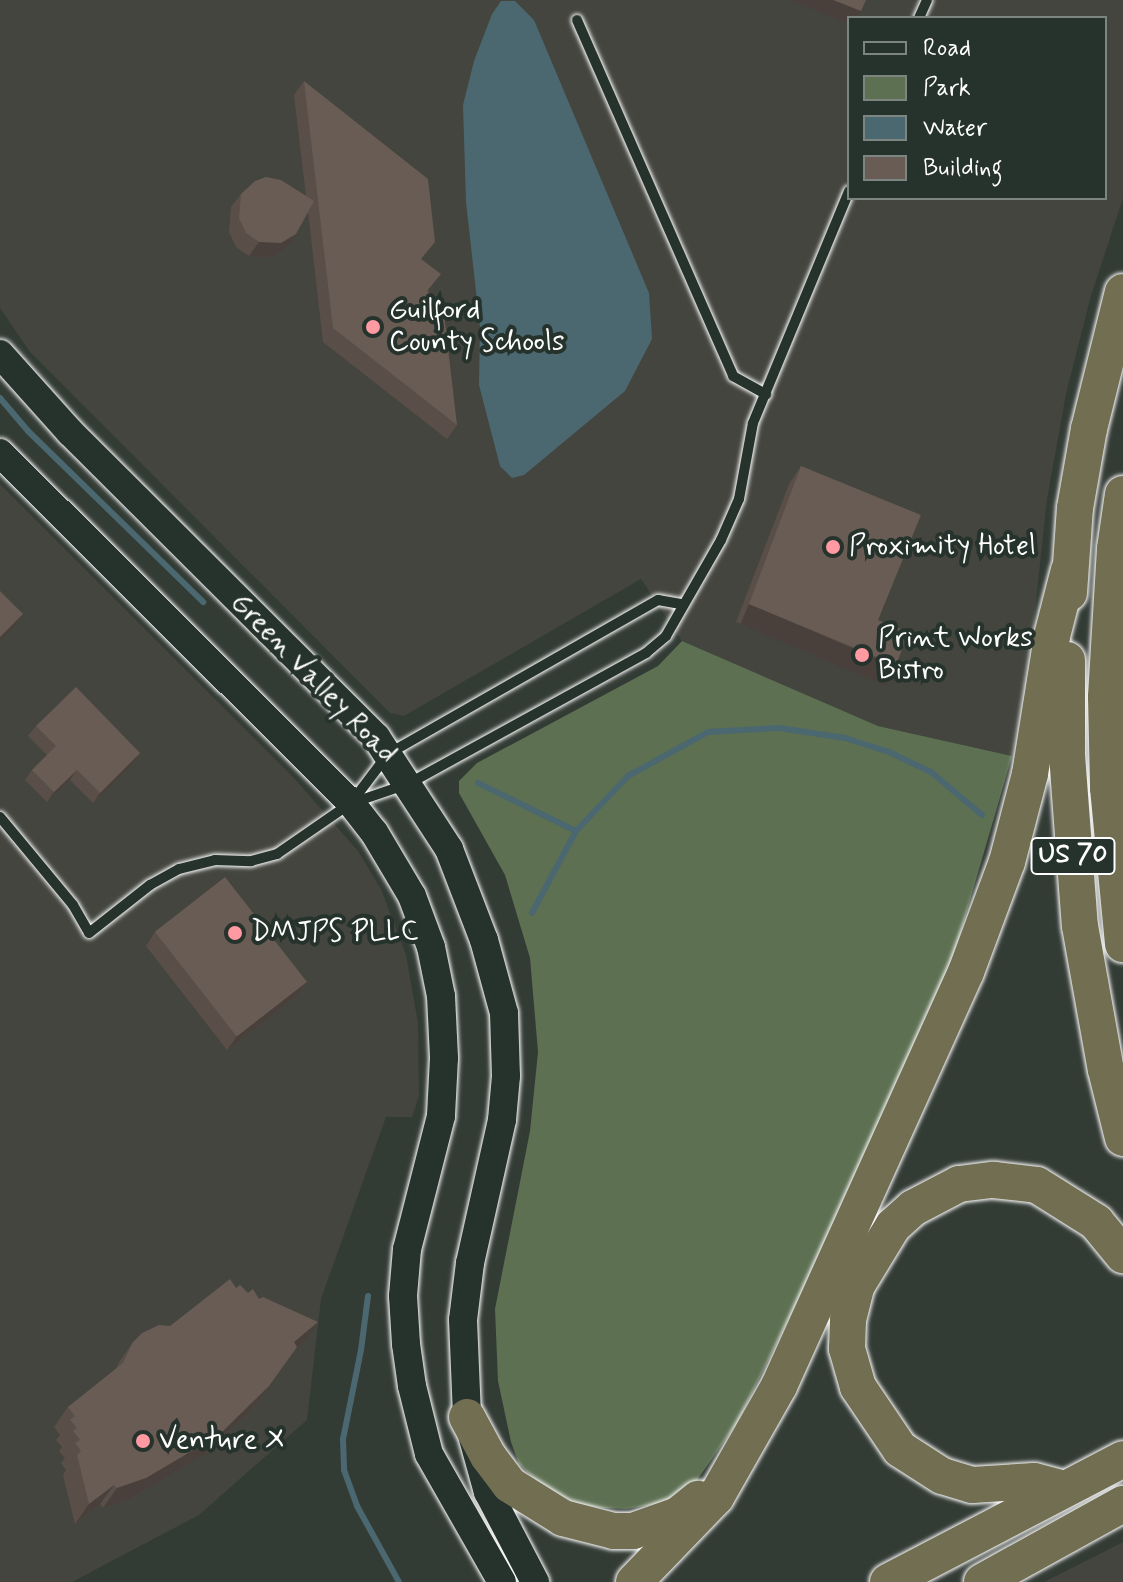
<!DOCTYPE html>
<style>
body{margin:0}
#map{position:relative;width:1123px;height:1582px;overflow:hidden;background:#333b35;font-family:Mynerve,sans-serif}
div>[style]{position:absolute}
.built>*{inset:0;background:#43453e}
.green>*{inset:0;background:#5d7052}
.water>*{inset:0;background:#4b6871}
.stream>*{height:6px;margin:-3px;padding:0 3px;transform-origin:3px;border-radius:3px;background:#4b6871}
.roads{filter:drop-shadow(0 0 2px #fff) drop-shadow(0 0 2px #fff)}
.lane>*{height:10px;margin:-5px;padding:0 5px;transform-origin:5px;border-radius:5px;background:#26332d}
.secondary>*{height:28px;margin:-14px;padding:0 14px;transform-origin:14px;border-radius:14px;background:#26332d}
.highway>*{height:36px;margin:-18px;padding:0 18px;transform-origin:18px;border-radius:18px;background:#726e52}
.wall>*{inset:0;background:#594f48}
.shaded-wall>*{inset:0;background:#49403b;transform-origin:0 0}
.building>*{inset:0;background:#685c54;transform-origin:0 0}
.dots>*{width:22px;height:22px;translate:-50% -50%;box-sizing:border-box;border:4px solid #26332d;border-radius:50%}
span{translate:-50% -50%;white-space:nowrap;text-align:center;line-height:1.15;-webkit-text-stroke:8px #26332d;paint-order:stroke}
.shield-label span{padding:2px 6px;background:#26332d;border:2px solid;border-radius:6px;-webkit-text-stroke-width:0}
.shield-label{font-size:26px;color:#fff;font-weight:700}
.poi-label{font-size:28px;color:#fff}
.left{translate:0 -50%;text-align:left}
.street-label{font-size:28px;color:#fff}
.legend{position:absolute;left:847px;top:16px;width:260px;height:184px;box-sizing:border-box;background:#26332d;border:2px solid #7d8581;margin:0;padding:10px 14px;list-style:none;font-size:24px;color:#fff}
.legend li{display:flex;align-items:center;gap:16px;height:40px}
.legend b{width:40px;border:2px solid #7d8581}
</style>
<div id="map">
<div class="built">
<div style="clip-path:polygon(evenodd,0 0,1123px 0,1123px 198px,1090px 299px,1066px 394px,1047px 499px,1033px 629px,1012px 756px,878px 726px,682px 641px,641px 579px,404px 716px,390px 713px,30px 352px,0 308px,0 0,849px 18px,1105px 18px,1105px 198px,849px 198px,849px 18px)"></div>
<div style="clip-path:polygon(0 484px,294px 778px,358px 851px,381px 889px,406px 955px,418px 1023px,419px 1096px,412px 1117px,386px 1117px,321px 1299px,307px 1420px,199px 1515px,72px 1582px,0 1582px)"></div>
<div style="clip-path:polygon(1123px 1542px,1123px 1582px,1044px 1582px)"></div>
</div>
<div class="green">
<div style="clip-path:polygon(682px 641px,878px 726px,1012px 756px,949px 972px,852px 1192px,737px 1423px,695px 1483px,667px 1502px,627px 1509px,584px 1507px,542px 1486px,519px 1464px,511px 1442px,498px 1381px,495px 1309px,530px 1131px,538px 1052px,530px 958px,505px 875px,459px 793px,459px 781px,477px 763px,658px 666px)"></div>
</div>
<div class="water">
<div style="clip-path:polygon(501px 1px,515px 1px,534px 20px,649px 293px,652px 339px,625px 391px,524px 475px,512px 478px,500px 466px,479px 385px,480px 327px,466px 202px,463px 105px,474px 61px,492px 14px)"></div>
</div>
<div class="stream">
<div style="left:0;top:398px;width:43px;rotate:49.7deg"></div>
<div style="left:28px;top:431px;width:245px;rotate:44.3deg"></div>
<div style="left:478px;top:783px;width:109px;rotate:26.1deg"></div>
<div style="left:532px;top:913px;width:93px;rotate:-61.8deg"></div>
<div style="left:576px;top:831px;width:76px;rotate:-46.6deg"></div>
<div style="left:628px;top:776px;width:91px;rotate:-28.8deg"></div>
<div style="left:708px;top:732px;width:71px;rotate:-3.2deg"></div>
<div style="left:779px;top:728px;width:67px;rotate:8.6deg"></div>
<div style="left:845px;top:738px;width:46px;rotate:17.7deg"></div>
<div style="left:889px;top:752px;width:47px;rotate:25.5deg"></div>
<div style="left:931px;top:772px;width:67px;rotate:40.1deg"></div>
<div style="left:368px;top:1296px;width:54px;rotate:97.4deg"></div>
<div style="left:361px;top:1350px;width:91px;rotate:101.4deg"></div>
<div style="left:343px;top:1439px;width:31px;rotate:88deg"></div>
<div style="left:344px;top:1470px;width:38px;rotate:70deg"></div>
<div style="left:357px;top:1506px;width:87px;rotate:61.1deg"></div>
</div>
<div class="roads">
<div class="lane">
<div style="left:919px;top:18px;width:20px;rotate:-66deg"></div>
<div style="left:577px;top:20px;width:389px;rotate:66.3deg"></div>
<div style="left:733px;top:376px;width:38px;rotate:29deg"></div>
<div style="left:355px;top:802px;width:56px;rotate:-18.8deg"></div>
<div style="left:408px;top:784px;width:272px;rotate:-28.8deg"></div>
<div style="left:646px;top:653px;width:26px;rotate:-40deg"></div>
<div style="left:666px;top:636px;width:111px;rotate:-60.2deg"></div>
<div style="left:721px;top:540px;width:45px;rotate:-66.3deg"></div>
<div style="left:739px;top:499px;width:77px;rotate:-79.6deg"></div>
<div style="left:753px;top:423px;width:251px;rotate:-67.5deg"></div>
<div style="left:0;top:817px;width:114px;rotate:50.3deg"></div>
<div style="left:73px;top:905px;width:32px;rotate:60deg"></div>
<div style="left:89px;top:933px;width:78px;rotate:-38.2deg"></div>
<div style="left:150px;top:885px;width:33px;rotate:-29deg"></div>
<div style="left:179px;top:869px;width:37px;rotate:-14deg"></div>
<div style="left:215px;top:860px;width:36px;rotate:2deg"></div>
<div style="left:251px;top:861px;width:27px;rotate:-15deg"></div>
<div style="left:277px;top:854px;width:90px;rotate:-34.6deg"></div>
<div style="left:351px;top:803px;width:61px;rotate:-52.9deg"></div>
<div style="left:388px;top:754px;width:311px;rotate:-29.7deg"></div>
<div style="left:658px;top:600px;width:23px;rotate:10deg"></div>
</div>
<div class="secondary">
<div style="left:0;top:354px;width:105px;rotate:48.1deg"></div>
<div style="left:70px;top:432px;width:432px;rotate:44.9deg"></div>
<div style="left:376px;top:737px;width:134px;rotate:56.9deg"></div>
<div style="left:449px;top:849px;width:97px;rotate:69deg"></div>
<div style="left:484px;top:940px;width:76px;rotate:74.7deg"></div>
<div style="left:504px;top:1013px;width:63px;rotate:88.2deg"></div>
<div style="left:506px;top:1076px;width:44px;rotate:95.2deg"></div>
<div style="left:502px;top:1120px;width:147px;rotate:102.6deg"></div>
<div style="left:470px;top:1263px;width:57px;rotate:97deg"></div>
<div style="left:463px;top:1320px;width:97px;rotate:87.6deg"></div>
<div style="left:467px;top:1417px;width:78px;rotate:74.4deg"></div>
<div style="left:488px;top:1492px;width:102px;rotate:62.4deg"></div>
<div style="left:0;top:453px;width:496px;rotate:44.9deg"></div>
<div style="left:351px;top:803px;width:37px;rotate:52deg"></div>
<div style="left:374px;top:832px;width:74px;rotate:59.3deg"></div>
<div style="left:412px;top:896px;width:54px;rotate:69.6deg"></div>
<div style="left:431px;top:947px;width:50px;rotate:78.5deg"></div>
<div style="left:441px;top:996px;width:62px;rotate:87.2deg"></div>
<div style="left:444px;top:1058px;width:58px;rotate:93deg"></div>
<div style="left:441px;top:1116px;width:137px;rotate:104.3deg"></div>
<div style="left:407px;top:1249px;width:47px;rotate:94.9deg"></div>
<div style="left:403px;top:1296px;width:48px;rotate:86.4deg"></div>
<div style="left:406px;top:1344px;width:42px;rotate:81.9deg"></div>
<div style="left:412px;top:1386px;width:70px;rotate:76deg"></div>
<div style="left:429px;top:1454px;width:147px;rotate:60.3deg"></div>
</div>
<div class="highway">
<div style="left:1123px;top:494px;width:56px;rotate:98.3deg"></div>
<div style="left:1115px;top:549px;width:148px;rotate:93.5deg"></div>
<div style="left:1106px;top:697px;width:91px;rotate:88.7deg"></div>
<div style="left:1108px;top:788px;width:157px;rotate:84.5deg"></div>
<div style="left:1069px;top:593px;width:85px;rotate:-86deg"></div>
<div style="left:1075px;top:508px;width:80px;rotate:-80deg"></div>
<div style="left:1089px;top:429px;width:141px;rotate:-76.1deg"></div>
<div style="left:1067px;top:660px;width:95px;rotate:90deg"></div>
<div style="left:1067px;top:755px;width:171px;rotate:85.7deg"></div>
<div style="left:1080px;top:926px;width:146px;rotate:79.8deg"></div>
<div style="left:1106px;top:1070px;width:70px;rotate:76deg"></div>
<div style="left:467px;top:1417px;width:44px;rotate:61.7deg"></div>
<div style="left:488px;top:1456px;width:36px;rotate:53deg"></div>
<div style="left:510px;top:1485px;width:62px;rotate:31.9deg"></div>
<div style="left:563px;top:1518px;width:53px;rotate:14.3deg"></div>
<div style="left:614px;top:1531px;width:19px"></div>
<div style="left:633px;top:1531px;width:48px;rotate:-19.6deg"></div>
<div style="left:678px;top:1515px;width:26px;rotate:-39deg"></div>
<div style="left:1064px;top:1489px;width:31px;rotate:-165deg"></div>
<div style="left:1034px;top:1481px;width:62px;rotate:176.3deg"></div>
<div style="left:972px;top:1485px;width:31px;rotate:-163deg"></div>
<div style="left:942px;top:1476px;width:50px;rotate:-147.3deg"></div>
<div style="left:900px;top:1449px;width:75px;rotate:-124.1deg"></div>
<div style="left:858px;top:1387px;width:40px;rotate:-106deg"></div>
<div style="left:847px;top:1349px;width:29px;rotate:-88deg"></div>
<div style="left:848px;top:1320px;width:36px;rotate:-76deg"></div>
<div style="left:857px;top:1285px;width:69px;rotate:-58.6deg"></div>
<div style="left:893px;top:1226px;width:27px;rotate:-42deg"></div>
<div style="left:913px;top:1208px;width:52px;rotate:-27.6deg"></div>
<div style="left:959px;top:1184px;width:35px;rotate:-7deg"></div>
<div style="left:994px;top:1180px;width:43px;rotate:6.6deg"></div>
<div style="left:1037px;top:1185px;width:70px;rotate:32.1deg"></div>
<div style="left:1096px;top:1222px;width:43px;rotate:50.7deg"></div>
<div style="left:634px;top:1582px;width:118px;rotate:-46deg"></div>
<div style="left:716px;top:1497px;width:128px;rotate:-60.4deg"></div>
<div style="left:779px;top:1386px;width:454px;rotate:-65.7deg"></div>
<div style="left:966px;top:972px;width:117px;rotate:-69.6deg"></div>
<div style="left:1007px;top:862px;width:91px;rotate:-75.4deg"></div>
<div style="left:1030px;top:774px;width:140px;rotate:-80.9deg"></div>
<div style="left:1052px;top:636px;width:68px;rotate:-75.6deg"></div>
<div style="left:888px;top:1582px;width:265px;rotate:-27.6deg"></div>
<div style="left:982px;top:1582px;width:161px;rotate:-29deg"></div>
</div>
</div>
<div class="wall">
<div style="clip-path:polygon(304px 81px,422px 260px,457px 425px,447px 439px,323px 342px,308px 212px,286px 248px,272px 257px,249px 256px,236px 247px,229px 232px,231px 207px,241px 194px,306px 196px,294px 95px)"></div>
<div style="clip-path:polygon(801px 466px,878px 620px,883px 683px,736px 622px,789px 484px)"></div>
<div style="clip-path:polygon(36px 726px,140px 753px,133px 764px,93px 803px,70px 780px,47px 802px,25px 780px,32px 770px,47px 755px,28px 736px)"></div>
<div style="clip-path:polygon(155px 932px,307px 982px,297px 996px,227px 1050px,146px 946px)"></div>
<div style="clip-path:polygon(236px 1288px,259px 1299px,304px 1342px,294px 1351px,255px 1406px,205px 1454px,132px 1498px,103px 1508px,100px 1504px,75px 1524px,63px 1475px,66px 1470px,61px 1463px,65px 1458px,59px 1451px,62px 1447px,56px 1440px,60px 1435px,54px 1427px,68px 1407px,116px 1369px,119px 1362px,133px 1342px,170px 1326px)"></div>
</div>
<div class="shaded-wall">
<div style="clip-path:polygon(790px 0,833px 0,861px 11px,856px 18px,849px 18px,849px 24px)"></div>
<div style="clip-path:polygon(296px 234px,286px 248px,272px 257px,249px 256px,259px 242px)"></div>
<div style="left:749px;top:604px;width:159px;height:22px;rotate:23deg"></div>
<div style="clip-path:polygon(23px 614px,13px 628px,0 641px,0 637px)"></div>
<div style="clip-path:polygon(140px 753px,133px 764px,93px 803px,100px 793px)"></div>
<div style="clip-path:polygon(77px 770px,70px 780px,47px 802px,54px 792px)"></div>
<div style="clip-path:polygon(307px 982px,297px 996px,227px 1050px,237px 1036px)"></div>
<div style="clip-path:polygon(318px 1322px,304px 1342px,294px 1351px,255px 1406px,205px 1454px,132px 1498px,103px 1508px,117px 1488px)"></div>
<div style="clip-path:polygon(114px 1485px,100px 1504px,75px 1524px,89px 1504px)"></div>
</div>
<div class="building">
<div style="clip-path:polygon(833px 0,866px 0,861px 11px)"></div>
<div style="clip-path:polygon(304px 81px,428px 179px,435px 242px,421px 259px,441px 274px,427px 291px,443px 305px,457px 425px,333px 328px)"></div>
<div style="clip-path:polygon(266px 177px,281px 180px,314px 201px,296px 234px,281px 243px,259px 242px,246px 233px,239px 218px,241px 194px,255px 181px)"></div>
<div style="clip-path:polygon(801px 466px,921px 515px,878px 620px,909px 632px,896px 665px,749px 604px)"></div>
<div style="clip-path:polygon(0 591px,23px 614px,0 637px)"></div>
<div style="clip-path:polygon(76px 687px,140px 753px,100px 793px,77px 770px,54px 792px,32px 770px,56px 746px,36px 726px)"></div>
<div style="left:225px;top:877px;width:133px;height:89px;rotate:52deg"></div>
<div style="clip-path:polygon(230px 1279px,236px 1288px,240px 1285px,248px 1293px,253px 1289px,259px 1299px,263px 1297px,318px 1322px,294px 1342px,297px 1347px,269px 1386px,219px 1435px,146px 1478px,117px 1488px,114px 1485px,89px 1504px,77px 1455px,81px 1451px,75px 1443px,80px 1440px,73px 1431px,77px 1428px,70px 1420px,75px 1416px,68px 1407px,123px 1363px,133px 1342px,142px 1333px,159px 1325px,170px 1326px)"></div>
</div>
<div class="dots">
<div style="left:373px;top:327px;background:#ff9aa2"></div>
<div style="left:833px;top:547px;background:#ff9aa2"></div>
<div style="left:862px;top:655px;background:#ff9aa2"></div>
<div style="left:235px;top:933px;background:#ff9aa2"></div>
<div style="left:143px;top:1441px;background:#ff9aa2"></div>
</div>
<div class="shield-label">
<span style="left:1073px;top:856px">US 70</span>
</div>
<div class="poi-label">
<span class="left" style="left:389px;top:327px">Guilford<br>County Schools</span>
<span class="left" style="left:849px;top:547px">Proximity Hotel</span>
<span class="left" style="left:878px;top:655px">Print Works<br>Bistro</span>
<span class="left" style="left:251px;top:933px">DMJPS PLLC</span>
<span class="left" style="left:159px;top:1441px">Venture X</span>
</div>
<div class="street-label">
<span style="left:313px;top:679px;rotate:46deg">Green Valley Road</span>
</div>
<ul class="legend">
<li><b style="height:10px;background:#26332d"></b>Road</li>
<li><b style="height:22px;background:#5d7052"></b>Park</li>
<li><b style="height:22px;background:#4b6871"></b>Water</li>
<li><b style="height:22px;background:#685c54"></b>Building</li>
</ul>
</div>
